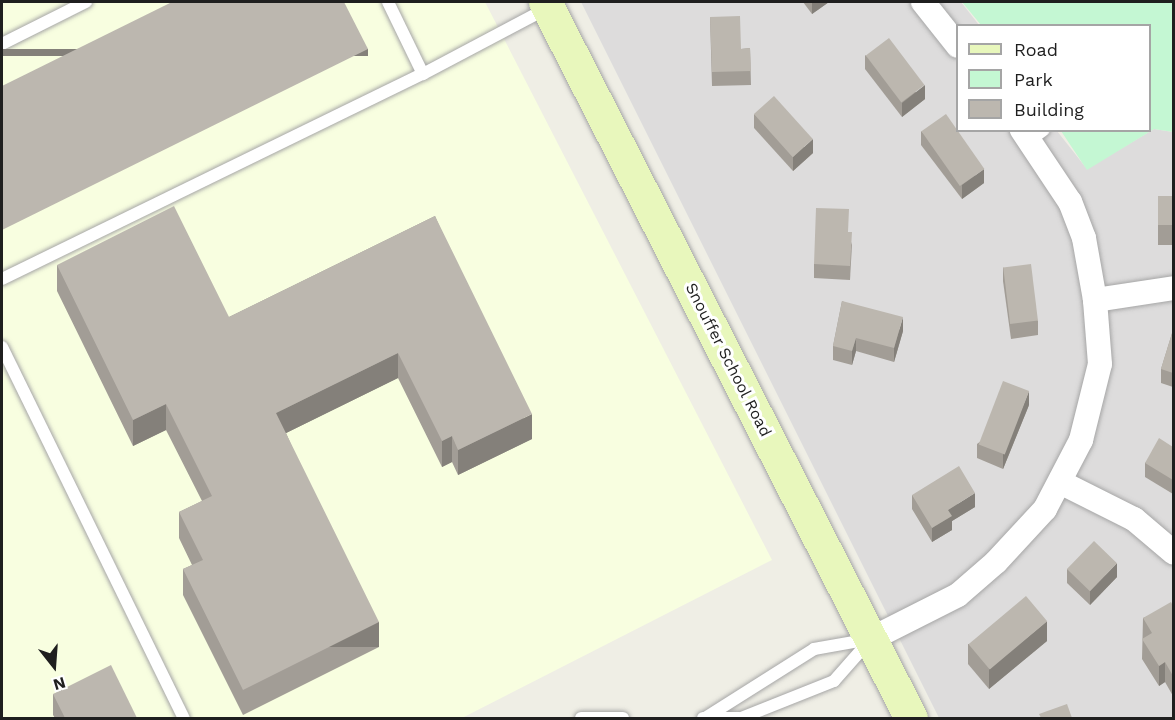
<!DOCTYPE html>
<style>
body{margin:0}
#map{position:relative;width:1175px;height:720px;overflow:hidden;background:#efeee5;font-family:"Work Sans",sans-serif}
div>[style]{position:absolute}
.residential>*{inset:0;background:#dddcdc}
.education>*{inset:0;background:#f8fee0}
.park>*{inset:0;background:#c4f7d3}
.roads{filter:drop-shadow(0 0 2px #a6a6a6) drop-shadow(0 0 2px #a6a6a6)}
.lane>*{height:12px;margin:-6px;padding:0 6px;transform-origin:6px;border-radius:6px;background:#fff}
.street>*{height:24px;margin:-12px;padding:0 12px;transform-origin:12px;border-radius:12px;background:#fff}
.secondary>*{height:33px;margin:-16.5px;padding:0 16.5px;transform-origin:16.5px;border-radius:16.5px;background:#e8f7bc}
.wall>*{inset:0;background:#a29d96;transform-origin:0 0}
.shaded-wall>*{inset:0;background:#84807a;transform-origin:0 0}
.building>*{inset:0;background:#bcb7af;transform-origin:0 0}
span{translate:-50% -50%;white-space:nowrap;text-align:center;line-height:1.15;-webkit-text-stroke:6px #fff;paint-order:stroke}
.street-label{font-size:16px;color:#1f1f1f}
.frame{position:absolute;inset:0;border:3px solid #1f1f1f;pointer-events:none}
.legend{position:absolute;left:956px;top:24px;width:195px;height:108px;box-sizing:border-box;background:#fff;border:2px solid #a5a5a5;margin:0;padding:8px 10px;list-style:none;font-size:18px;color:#1f1f1f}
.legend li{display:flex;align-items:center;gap:12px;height:30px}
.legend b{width:30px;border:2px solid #a5a5a5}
.north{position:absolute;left:24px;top:636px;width:60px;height:60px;-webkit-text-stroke:4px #fff;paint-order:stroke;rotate:163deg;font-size:16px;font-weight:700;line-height:24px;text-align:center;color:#1f1f1f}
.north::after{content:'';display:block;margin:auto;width:21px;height:27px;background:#1f1f1f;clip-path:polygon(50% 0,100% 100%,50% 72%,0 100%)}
</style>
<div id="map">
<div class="residential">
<div style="clip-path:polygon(581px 2px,961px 2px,979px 25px,958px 26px,958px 130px,1057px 131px,1087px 169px,1154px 129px,1173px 132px,1173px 718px,939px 718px)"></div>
</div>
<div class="education">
<div style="clip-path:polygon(2px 2px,485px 2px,772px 560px,462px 718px,2px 718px)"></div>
</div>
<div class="park">
<div style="clip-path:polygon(962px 2px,1173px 2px,1173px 132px,1154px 129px,1087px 170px,1061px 131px,1150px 130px,1150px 26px,981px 25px)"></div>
</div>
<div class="roads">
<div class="lane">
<div style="left:388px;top:2px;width:80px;rotate:64.1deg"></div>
<div style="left:2px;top:44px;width:94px;rotate:-26.6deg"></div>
<div style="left:1030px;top:140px;width:17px;rotate:-36deg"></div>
<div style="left:2px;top:279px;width:468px;rotate:-26deg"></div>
<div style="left:423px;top:74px;width:139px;rotate:-27.9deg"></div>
<div style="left:2px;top:347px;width:413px;rotate:63.9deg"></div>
<div style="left:581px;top:718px;width:42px"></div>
<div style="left:703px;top:718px;width:36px"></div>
<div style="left:705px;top:718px;width:129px;rotate:-32.3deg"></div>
<div style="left:814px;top:649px;width:58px;rotate:-10deg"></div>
<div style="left:871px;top:639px;width:56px;rotate:131.4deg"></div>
<div style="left:834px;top:681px;width:100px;rotate:158.3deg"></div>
</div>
<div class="street">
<div style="left:923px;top:2px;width:56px;rotate:51.5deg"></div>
<div style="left:1095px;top:300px;width:80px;rotate:-8.6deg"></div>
<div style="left:1060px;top:482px;width:83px;rotate:26.6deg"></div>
<div style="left:1134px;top:519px;width:52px;rotate:40.4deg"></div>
<div style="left:871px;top:639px;width:97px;rotate:-26.8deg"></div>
<div style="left:958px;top:595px;width:50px;rotate:-41deg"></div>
<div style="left:996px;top:562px;width:72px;rotate:-47.2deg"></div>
<div style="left:1045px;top:509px;width:78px;rotate:-62.4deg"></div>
<div style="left:1081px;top:440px;width:78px;rotate:-76deg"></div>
<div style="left:1100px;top:364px;width:64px;rotate:-94.5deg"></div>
<div style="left:1095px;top:300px;width:63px;rotate:-100.1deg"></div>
<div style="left:1084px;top:238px;width:39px;rotate:-111deg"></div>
<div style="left:1070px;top:202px;width:87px;rotate:-123.7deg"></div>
</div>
<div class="secondary">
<div style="left:545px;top:2px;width:804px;rotate:62.93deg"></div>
</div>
</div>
<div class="wall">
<div style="clip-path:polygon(803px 2px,829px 2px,812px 14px)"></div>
<div style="clip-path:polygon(710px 17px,741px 49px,750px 48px,751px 85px,712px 86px)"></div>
<div style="clip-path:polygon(865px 55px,925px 99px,902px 117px,865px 69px)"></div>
<div style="clip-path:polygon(754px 114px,813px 153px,793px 171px,754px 128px)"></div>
<div style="clip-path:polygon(921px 131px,984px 183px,962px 199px,921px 145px)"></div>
<div style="left:1158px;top:196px;width:15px;height:49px"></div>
<div style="clip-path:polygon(435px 216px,532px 439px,458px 475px,452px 462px,442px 467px,398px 378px,286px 433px,379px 647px,243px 715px,183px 595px,183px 569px,192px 565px,179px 538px,179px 512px,202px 501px,166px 430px,133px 446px,57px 291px,57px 265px,229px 317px)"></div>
<div style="clip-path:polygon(848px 232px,852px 245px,850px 280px,814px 278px,814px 264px)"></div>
<div style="clip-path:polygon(1003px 267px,1038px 321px,1038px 335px,1011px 339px,1003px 281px)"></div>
<div style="clip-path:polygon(842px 301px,903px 331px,894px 362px,856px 351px,852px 365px,833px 360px,833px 346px)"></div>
<div style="clip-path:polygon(1173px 330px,1173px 387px,1161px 383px,1161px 369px)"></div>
<div style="clip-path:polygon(1029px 405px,1003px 469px,977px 458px,977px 444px)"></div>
<div style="clip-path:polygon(1173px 447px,1173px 494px,1145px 477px,1145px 463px)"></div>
<div style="clip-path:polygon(912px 495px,975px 507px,952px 521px,952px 530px,932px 542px,912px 509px)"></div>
<div style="clip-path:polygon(1067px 569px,1117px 577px,1090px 605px,1067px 583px)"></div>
<div style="clip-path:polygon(1173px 606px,1173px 696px,1165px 682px,1159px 686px,1142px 659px,1143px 618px)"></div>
<div style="clip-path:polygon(1047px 641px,989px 689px,968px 664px,968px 644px)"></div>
<div style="clip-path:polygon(53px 694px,137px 718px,55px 718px,53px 715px)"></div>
</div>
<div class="shaded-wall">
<div style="clip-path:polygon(812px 2px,829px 2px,812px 14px)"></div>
<div style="left:368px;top:49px;width:7px;height:408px;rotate:90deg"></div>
<div style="clip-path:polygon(925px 85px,925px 99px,902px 117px,902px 103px)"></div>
<div style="clip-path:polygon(813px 139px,813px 153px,793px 171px,793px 157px)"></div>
<div style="clip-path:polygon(984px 169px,984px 183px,962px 199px,962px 185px)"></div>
<div style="clip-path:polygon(903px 317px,903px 331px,894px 362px,894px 348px)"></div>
<div style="clip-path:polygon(856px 338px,856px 351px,852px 365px,852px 351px)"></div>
<div style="clip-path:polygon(398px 353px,398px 378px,276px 438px,276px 413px)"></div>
<div style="clip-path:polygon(1029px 391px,1029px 405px,1003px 469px,1003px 455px)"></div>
<div style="clip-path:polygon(166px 404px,166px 430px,133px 446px,133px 420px)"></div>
<div style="clip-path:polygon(532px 414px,532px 439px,458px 475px,458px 450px)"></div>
<div style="clip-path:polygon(452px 436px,452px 462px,442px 467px,442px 441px)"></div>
<div style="clip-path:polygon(975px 493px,975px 507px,952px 521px,952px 530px,932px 542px,932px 528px,948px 510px)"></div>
<div style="clip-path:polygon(1117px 563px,1117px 577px,1090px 605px,1090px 591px)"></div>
<div style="clip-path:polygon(1047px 621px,1047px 641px,989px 689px,989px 669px)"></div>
<div style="left:379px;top:622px;width:25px;height:152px;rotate:90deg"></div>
<div style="clip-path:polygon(1165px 662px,1165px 682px,1159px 686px,1159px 666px)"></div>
</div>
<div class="building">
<div style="clip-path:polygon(172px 2px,344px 2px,368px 49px,2px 230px,2px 86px)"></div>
<div style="clip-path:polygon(740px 16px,741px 49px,750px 48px,751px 71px,712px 72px,710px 17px)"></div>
<div style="left:889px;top:38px;width:59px;height:29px;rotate:53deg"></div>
<div style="left:774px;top:96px;width:58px;height:27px;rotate:48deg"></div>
<div style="left:946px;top:114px;width:67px;height:30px;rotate:55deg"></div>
<div style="left:1158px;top:196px;width:15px;height:29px"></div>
<div style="clip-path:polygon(174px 206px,229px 317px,435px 216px,532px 414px,458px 450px,452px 436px,442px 441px,398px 353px,276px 413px,379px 622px,243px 690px,183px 569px,203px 560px,179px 512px,212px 496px,166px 404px,133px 420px,57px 265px)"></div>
<div style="clip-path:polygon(816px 208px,849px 209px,848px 232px,852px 232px,850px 266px,814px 264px)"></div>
<div style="left:1031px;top:264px;width:57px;height:28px;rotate:83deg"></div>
<div style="clip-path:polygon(842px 301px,903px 317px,894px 348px,856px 338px,852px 351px,833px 346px)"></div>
<div style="clip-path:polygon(1173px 330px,1173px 373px,1161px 369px)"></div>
<div style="left:1003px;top:381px;width:28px;height:68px;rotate:21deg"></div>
<div style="clip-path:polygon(1159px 438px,1173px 447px,1173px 480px,1145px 463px)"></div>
<div style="clip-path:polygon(959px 466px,975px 493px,948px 510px,952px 516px,932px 528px,912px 495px)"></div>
<div style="left:1094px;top:541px;width:32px;height:39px;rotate:44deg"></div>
<div style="left:1026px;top:596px;width:33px;height:75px;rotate:50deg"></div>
<div style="clip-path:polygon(1171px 602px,1173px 606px,1173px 676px,1165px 662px,1159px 666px,1142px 639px,1152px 633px,1143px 618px)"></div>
<div style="clip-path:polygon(111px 665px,137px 718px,65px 718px,53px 694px)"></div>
<div style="clip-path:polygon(1067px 704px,1072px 718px,1041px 718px,1039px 714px)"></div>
</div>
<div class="street-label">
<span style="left:728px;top:360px;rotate:63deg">Snouffer School Road</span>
</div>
<div class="frame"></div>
<ul class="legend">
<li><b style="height:8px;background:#e8f7bc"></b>Road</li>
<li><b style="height:16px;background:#c4f7d3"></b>Park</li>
<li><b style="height:16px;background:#bcb7af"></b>Building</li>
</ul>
<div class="north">N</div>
</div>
